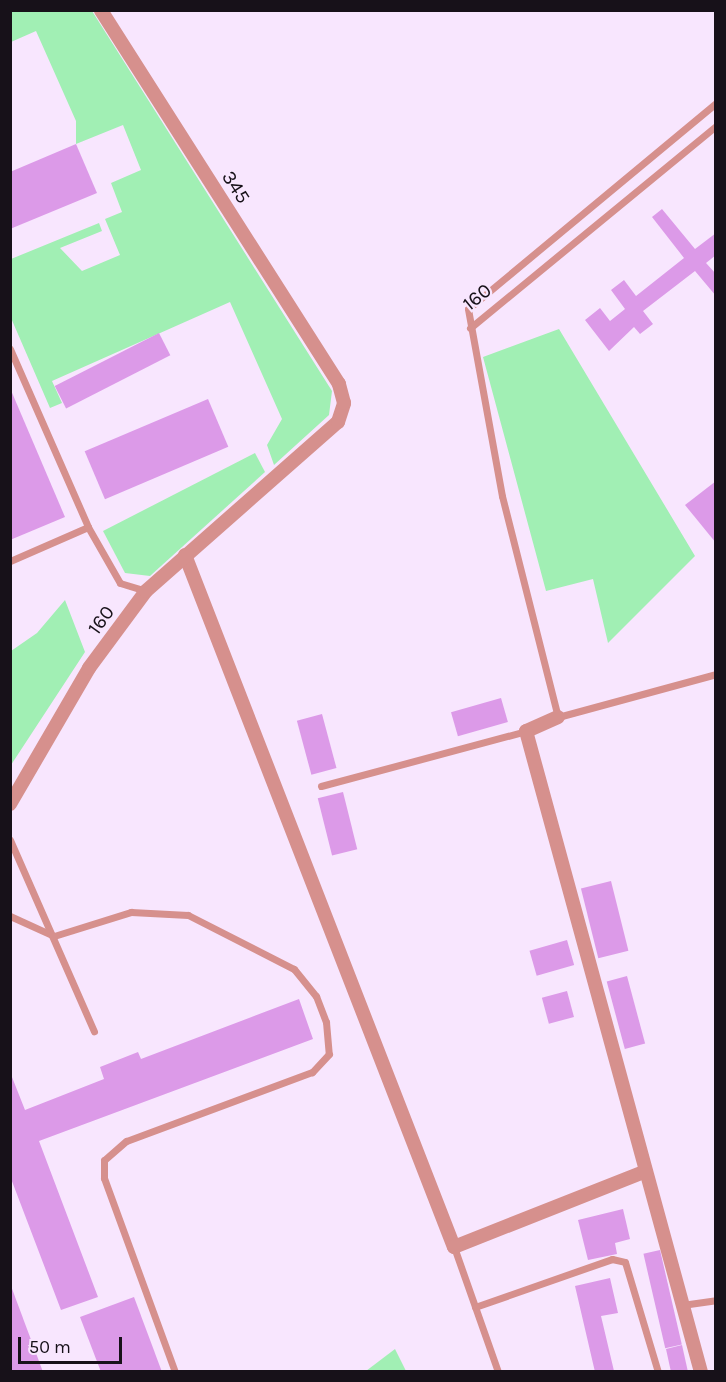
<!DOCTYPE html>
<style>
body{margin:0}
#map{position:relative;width:726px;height:1382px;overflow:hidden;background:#f8e6fe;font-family:Karla,sans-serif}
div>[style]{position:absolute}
.green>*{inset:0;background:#a1efb4}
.building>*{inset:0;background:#dc9ae8;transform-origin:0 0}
.lane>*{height:7px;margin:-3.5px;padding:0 3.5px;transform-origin:3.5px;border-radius:3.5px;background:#d6908d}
.street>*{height:14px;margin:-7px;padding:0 7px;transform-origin:7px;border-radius:7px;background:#d6908d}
span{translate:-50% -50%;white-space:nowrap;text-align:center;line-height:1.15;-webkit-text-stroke:4.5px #f8e6fe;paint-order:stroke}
.street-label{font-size:20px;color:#171119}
.frame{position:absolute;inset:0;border:12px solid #171119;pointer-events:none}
.scale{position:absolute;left:18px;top:1337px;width:104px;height:27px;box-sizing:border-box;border:3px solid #171119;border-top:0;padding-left:8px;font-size:18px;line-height:21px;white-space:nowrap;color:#171119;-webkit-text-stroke:4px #f8e6fe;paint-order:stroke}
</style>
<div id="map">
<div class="green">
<div style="clip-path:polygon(10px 11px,92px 11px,332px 391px,329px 415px,274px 465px,267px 445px,282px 419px,230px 302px,52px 381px,62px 403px,50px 408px,11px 318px,11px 259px,99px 223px,102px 231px,60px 248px,82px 271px,120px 255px,105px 219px,122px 212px,111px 183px,141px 170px,123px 125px,76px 144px,76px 121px,36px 31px,11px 42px)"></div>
<div style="clip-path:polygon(559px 329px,695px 556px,608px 643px,593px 579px,546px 591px,483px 357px)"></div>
<div style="clip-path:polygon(255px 453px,265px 472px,150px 576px,125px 573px,103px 531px)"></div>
<div style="clip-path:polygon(65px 600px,85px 652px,11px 765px,11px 651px,37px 633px)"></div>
<div style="clip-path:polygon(395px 1349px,406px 1371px,366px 1371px)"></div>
</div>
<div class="building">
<div style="clip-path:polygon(76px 144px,97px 193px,10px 229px,10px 172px)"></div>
<div style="clip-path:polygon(662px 209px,695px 249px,716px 233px,716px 255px,706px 263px,716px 274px,716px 296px,695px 271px,643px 311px,653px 324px,640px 334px,634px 327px,609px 351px,585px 320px,600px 308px,610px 321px,625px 309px,611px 290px,624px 280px,636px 296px,684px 258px,652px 217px)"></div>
<div style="left:159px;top:333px;width:25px;height:117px;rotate:63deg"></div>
<div style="clip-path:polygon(10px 388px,65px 517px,10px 540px)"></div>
<div style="left:208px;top:399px;width:52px;height:134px;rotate:67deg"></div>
<div style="clip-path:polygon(716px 481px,716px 543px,685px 505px)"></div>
<div style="left:501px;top:698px;width:25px;height:52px;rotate:74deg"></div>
<div style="left:322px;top:714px;width:56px;height:26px;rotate:75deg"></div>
<div style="left:343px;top:792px;width:59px;height:26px;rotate:76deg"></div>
<div style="left:611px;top:881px;width:72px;height:31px;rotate:76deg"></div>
<div style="left:567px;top:940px;width:26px;height:39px;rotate:74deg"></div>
<div style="left:627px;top:976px;width:70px;height:21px;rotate:75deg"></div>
<div style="left:567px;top:991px;width:27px;height:26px;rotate:75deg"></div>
<div style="clip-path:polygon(299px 999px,313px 1039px,39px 1141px,98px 1297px,61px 1310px,10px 1176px,10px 1072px,25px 1110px,104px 1079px,100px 1067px,138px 1052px,141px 1059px)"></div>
<div style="clip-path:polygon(623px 1209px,630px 1239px,615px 1243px,617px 1254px,588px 1260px,578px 1220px)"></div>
<div style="left:660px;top:1250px;width:97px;height:17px;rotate:77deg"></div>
<div style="clip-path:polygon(610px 1278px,618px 1313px,601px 1316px,614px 1371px,595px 1372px,575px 1286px)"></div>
<div style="clip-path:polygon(10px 1286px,11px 1286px,43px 1372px,10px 1372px)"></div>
<div style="clip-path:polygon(134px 1297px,162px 1372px,101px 1372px,80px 1317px)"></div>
<div style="clip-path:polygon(682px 1345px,688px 1372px,671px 1372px,666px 1349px)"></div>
</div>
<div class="lane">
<div style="left:716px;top:103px;width:322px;rotate:140.3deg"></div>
<div style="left:468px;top:309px;width:190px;rotate:79.7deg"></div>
<div style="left:502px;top:496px;width:228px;rotate:75.8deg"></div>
<div style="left:558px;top:717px;width:164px;rotate:-15.2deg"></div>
<div style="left:470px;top:328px;width:318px;rotate:-39.4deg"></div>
<div style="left:10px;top:349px;width:194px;rotate:66.3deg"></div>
<div style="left:88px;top:527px;width:85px;rotate:156.4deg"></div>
<div style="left:88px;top:527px;width:64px;rotate:60.3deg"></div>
<div style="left:120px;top:583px;width:27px;rotate:17deg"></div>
<div style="left:321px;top:786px;width:212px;rotate:-15deg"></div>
<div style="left:10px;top:840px;width:209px;rotate:66.3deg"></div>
<div style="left:10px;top:916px;width:48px;rotate:24.4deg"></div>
<div style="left:54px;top:936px;width:81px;rotate:-17.3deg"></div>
<div style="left:131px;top:912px;width:57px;rotate:3deg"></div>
<div style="left:188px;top:915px;width:119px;rotate:27deg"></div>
<div style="left:294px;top:969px;width:35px;rotate:51deg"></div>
<div style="left:316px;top:996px;width:28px;rotate:69deg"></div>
<div style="left:326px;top:1022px;width:32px;rotate:85deg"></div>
<div style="left:329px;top:1054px;width:25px;rotate:133deg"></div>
<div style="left:312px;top:1072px;width:198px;rotate:159.6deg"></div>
<div style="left:126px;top:1141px;width:29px;rotate:139deg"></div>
<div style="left:104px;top:1160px;width:18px;rotate:90deg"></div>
<div style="left:104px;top:1178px;width:207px;rotate:69.9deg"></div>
<div style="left:454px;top:1247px;width:133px;rotate:70.6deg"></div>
<div style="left:682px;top:1305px;width:34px;rotate:-8deg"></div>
<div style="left:475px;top:1307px;width:145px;rotate:-19.3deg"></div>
<div style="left:612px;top:1259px;width:13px;rotate:13deg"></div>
<div style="left:625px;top:1262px;width:115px;rotate:73.3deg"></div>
</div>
<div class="street">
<div style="left:185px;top:555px;width:742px;rotate:68.76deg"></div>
<div style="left:454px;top:1247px;width:206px;rotate:-21.6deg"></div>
<div style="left:558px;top:717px;width:35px;rotate:156deg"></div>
<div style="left:526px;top:731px;width:664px;rotate:74.73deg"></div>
<div style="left:10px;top:804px;width:157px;rotate:-59.8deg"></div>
<div style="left:89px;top:668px;width:96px;rotate:-53.5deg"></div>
<div style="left:146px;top:591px;width:256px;rotate:-41.4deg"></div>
<div style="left:338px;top:422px;width:20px;rotate:-72deg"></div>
<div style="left:344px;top:403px;width:20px;rotate:-105deg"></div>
<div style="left:339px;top:384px;width:443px;rotate:-122.5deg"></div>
</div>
<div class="street-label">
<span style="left:236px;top:187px;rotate:57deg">345</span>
<span style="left:477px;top:297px;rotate:-39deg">160</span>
<span style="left:101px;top:620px;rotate:-54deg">160</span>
</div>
<div class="frame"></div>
<div class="scale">50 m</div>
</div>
